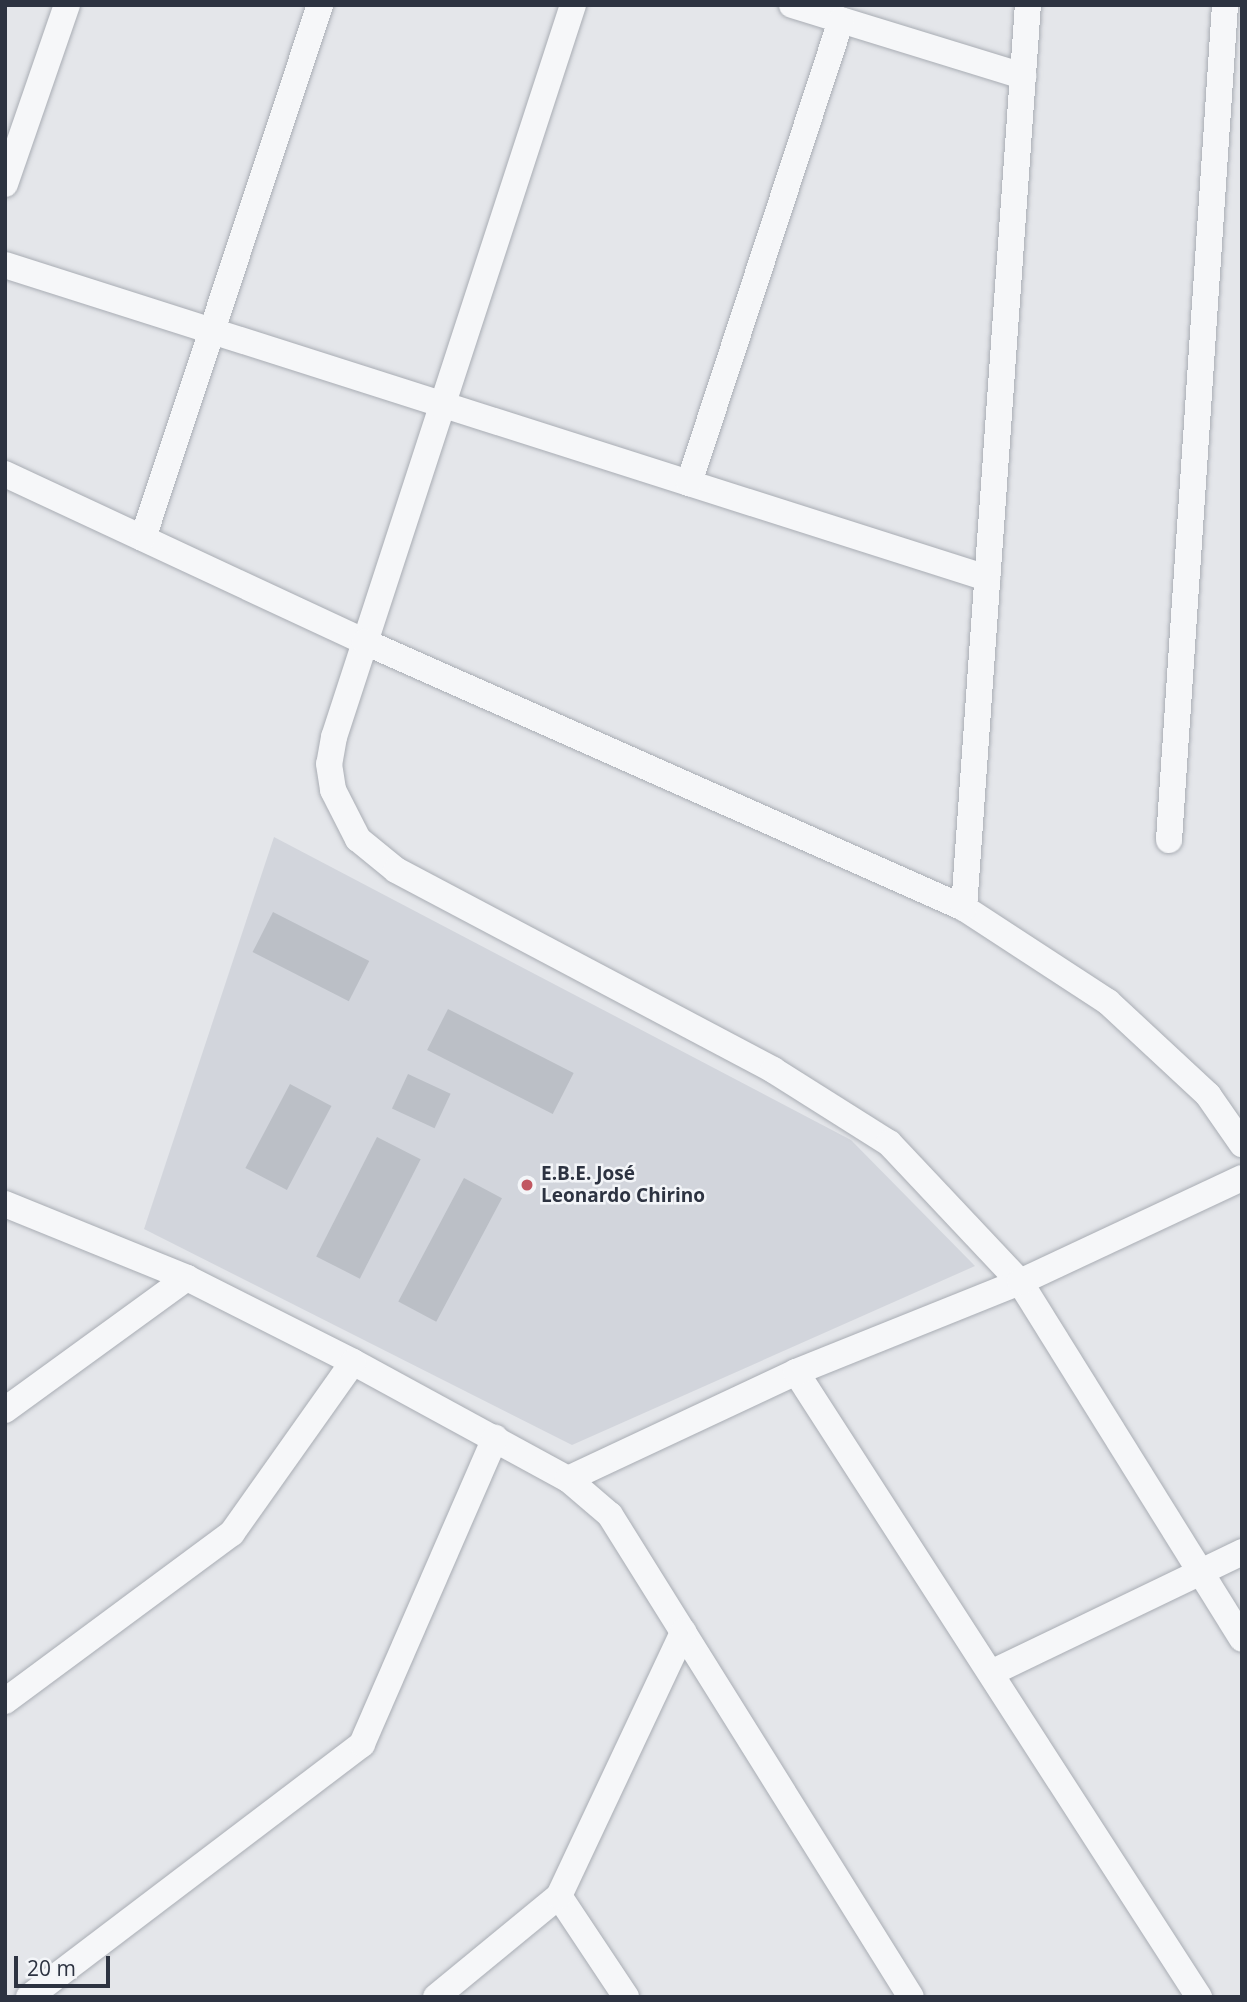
<!DOCTYPE html>
<meta charset="utf-8">
<style>
body{margin:0}
#map{position:relative;width:1247px;height:2002px;overflow:hidden;background:#e4e6ea;font-family:"Open Sans",sans-serif}
div>[style]{position:absolute}
.built>*{inset:0;background:#d2d5dc}
.building>*{inset:0;background:#bbbfc6;transform-origin:0 0}
.roads{filter:drop-shadow(0 0 2px #a9adb4) drop-shadow(0 0 2px #a9adb4)}
.street>*{height:26px;margin:-13px;padding:0 13px;transform-origin:13px;border-radius:13px;background:#f6f7f9}
.dots>*{width:19px;height:19px;translate:-50% -50%;box-sizing:border-box;border:4px solid #f3f5f8;border-radius:50%}
span{translate:-50% -50%;white-space:nowrap;text-align:center;line-height:1.15;-webkit-text-stroke:5px #f3f5f8;paint-order:stroke}
.poi-label{font-size:19px;color:#2d3341;font-weight:700}
.left{translate:0 -50%;text-align:left}
.frame{position:absolute;inset:0;border:7px solid #2d3341;pointer-events:none}
.scale{position:absolute;left:14px;top:1956px;width:96px;height:32px;box-sizing:border-box;border:4px solid #2d3341;border-top:0;padding-left:9px;font-size:21px;line-height:24px;white-space:nowrap;color:#2d3341;-webkit-text-stroke:5px #f3f5f8;paint-order:stroke}
</style>
<div id="map">
<div class="built">
<div style="clip-path:polygon(274px 837px,851px 1140px,975px 1266px,572px 1445px,144px 1229px)"></div>
</div>
<div class="building">
<div style="left:273px;top:912px;width:108px;height:45px;rotate:27deg"></div>
<div style="left:448px;top:1009px;width:141px;height:46px;rotate:27deg"></div>
<div style="left:408px;top:1074px;width:47px;height:38px;rotate:25deg"></div>
<div style="left:290px;top:1084px;width:47px;height:95px;rotate:28deg"></div>
<div style="left:377px;top:1137px;width:49px;height:134px;rotate:27deg"></div>
<div style="left:464px;top:1178px;width:43px;height:140px;rotate:28deg"></div>
</div>
<div class="roads">
<div class="street">
<div style="left:573px;top:5px;width:770px;rotate:108.08deg"></div>
<div style="left:334px;top:737px;width:27px;rotate:100deg"></div>
<div style="left:329px;top:764px;width:26px;rotate:81deg"></div>
<div style="left:333px;top:790px;width:55px;rotate:63deg"></div>
<div style="left:358px;top:839px;width:49px;rotate:39.2deg"></div>
<div style="left:396px;top:870px;width:427px;rotate:27.9deg"></div>
<div style="left:773px;top:1070px;width:137px;rotate:32.2deg"></div>
<div style="left:889px;top:1143px;width:191px;rotate:46.7deg"></div>
<div style="left:1020px;top:1282px;width:420px;rotate:58.1deg"></div>
<div style="left:792px;top:5px;width:242px;rotate:17.1deg"></div>
<div style="left:5px;top:184px;width:189px;rotate:-70.9deg"></div>
<div style="left:5px;top:265px;width:1031px;rotate:17.68deg"></div>
<div style="left:5px;top:474px;width:397px;rotate:25deg"></div>
<div style="left:365px;top:642px;width:655px;rotate:23.94deg"></div>
<div style="left:964px;top:908px;width:172px;rotate:33.1deg"></div>
<div style="left:1108px;top:1002px;width:137px;rotate:42.9deg"></div>
<div style="left:1208px;top:1095px;width:60px;rotate:55.2deg"></div>
<div style="left:689px;top:483px;width:487px;rotate:-71.8deg"></div>
<div style="left:143px;top:538px;width:562px;rotate:-71.63deg"></div>
<div style="left:1169px;top:840px;width:837px;rotate:-86.16deg"></div>
<div style="left:964px;top:908px;width:905px;rotate:-85.95deg"></div>
<div style="left:5px;top:1204px;width:196px;rotate:22.1deg"></div>
<div style="left:187px;top:1278px;width:186px;rotate:26.8deg"></div>
<div style="left:353px;top:1362px;width:245px;rotate:28.6deg"></div>
<div style="left:568px;top:1479px;width:55px;rotate:40.6deg"></div>
<div style="left:610px;top:1515px;width:568px;rotate:58.02deg"></div>
<div style="left:796px;top:1372px;width:744px;rotate:57.19deg"></div>
<div style="left:5px;top:1410px;width:225px;rotate:-36deg"></div>
<div style="left:568px;top:1479px;width:252px;rotate:-25.1deg"></div>
<div style="left:796px;top:1372px;width:241px;rotate:-21.9deg"></div>
<div style="left:1020px;top:1282px;width:245px;rotate:-25.1deg"></div>
<div style="left:991px;top:1673px;width:279px;rotate:-25.7deg"></div>
<div style="left:5px;top:1701px;width:282px;rotate:-36.5deg"></div>
<div style="left:232px;top:1533px;width:209px;rotate:-54.7deg"></div>
<div style="left:559px;top:1896px;width:121px;rotate:56.4deg"></div>
<div style="left:29px;top:1997px;width:418px;rotate:-37.2deg"></div>
<div style="left:362px;top:1744px;width:334px;rotate:-66.5deg"></div>
<div style="left:436px;top:1997px;width:159px;rotate:-39.4deg"></div>
<div style="left:559px;top:1896px;width:292px;rotate:-64.8deg"></div>
</div>
</div>
<div class="dots">
<div style="left:527px;top:1185px;background:#c15761"></div>
</div>
<div class="poi-label">
<span class="left" style="left:541px;top:1185px">E.B.E. José<br>Leonardo Chirino</span>
</div>
<div class="frame"></div>
<div class="scale">20 m</div>
</div>
